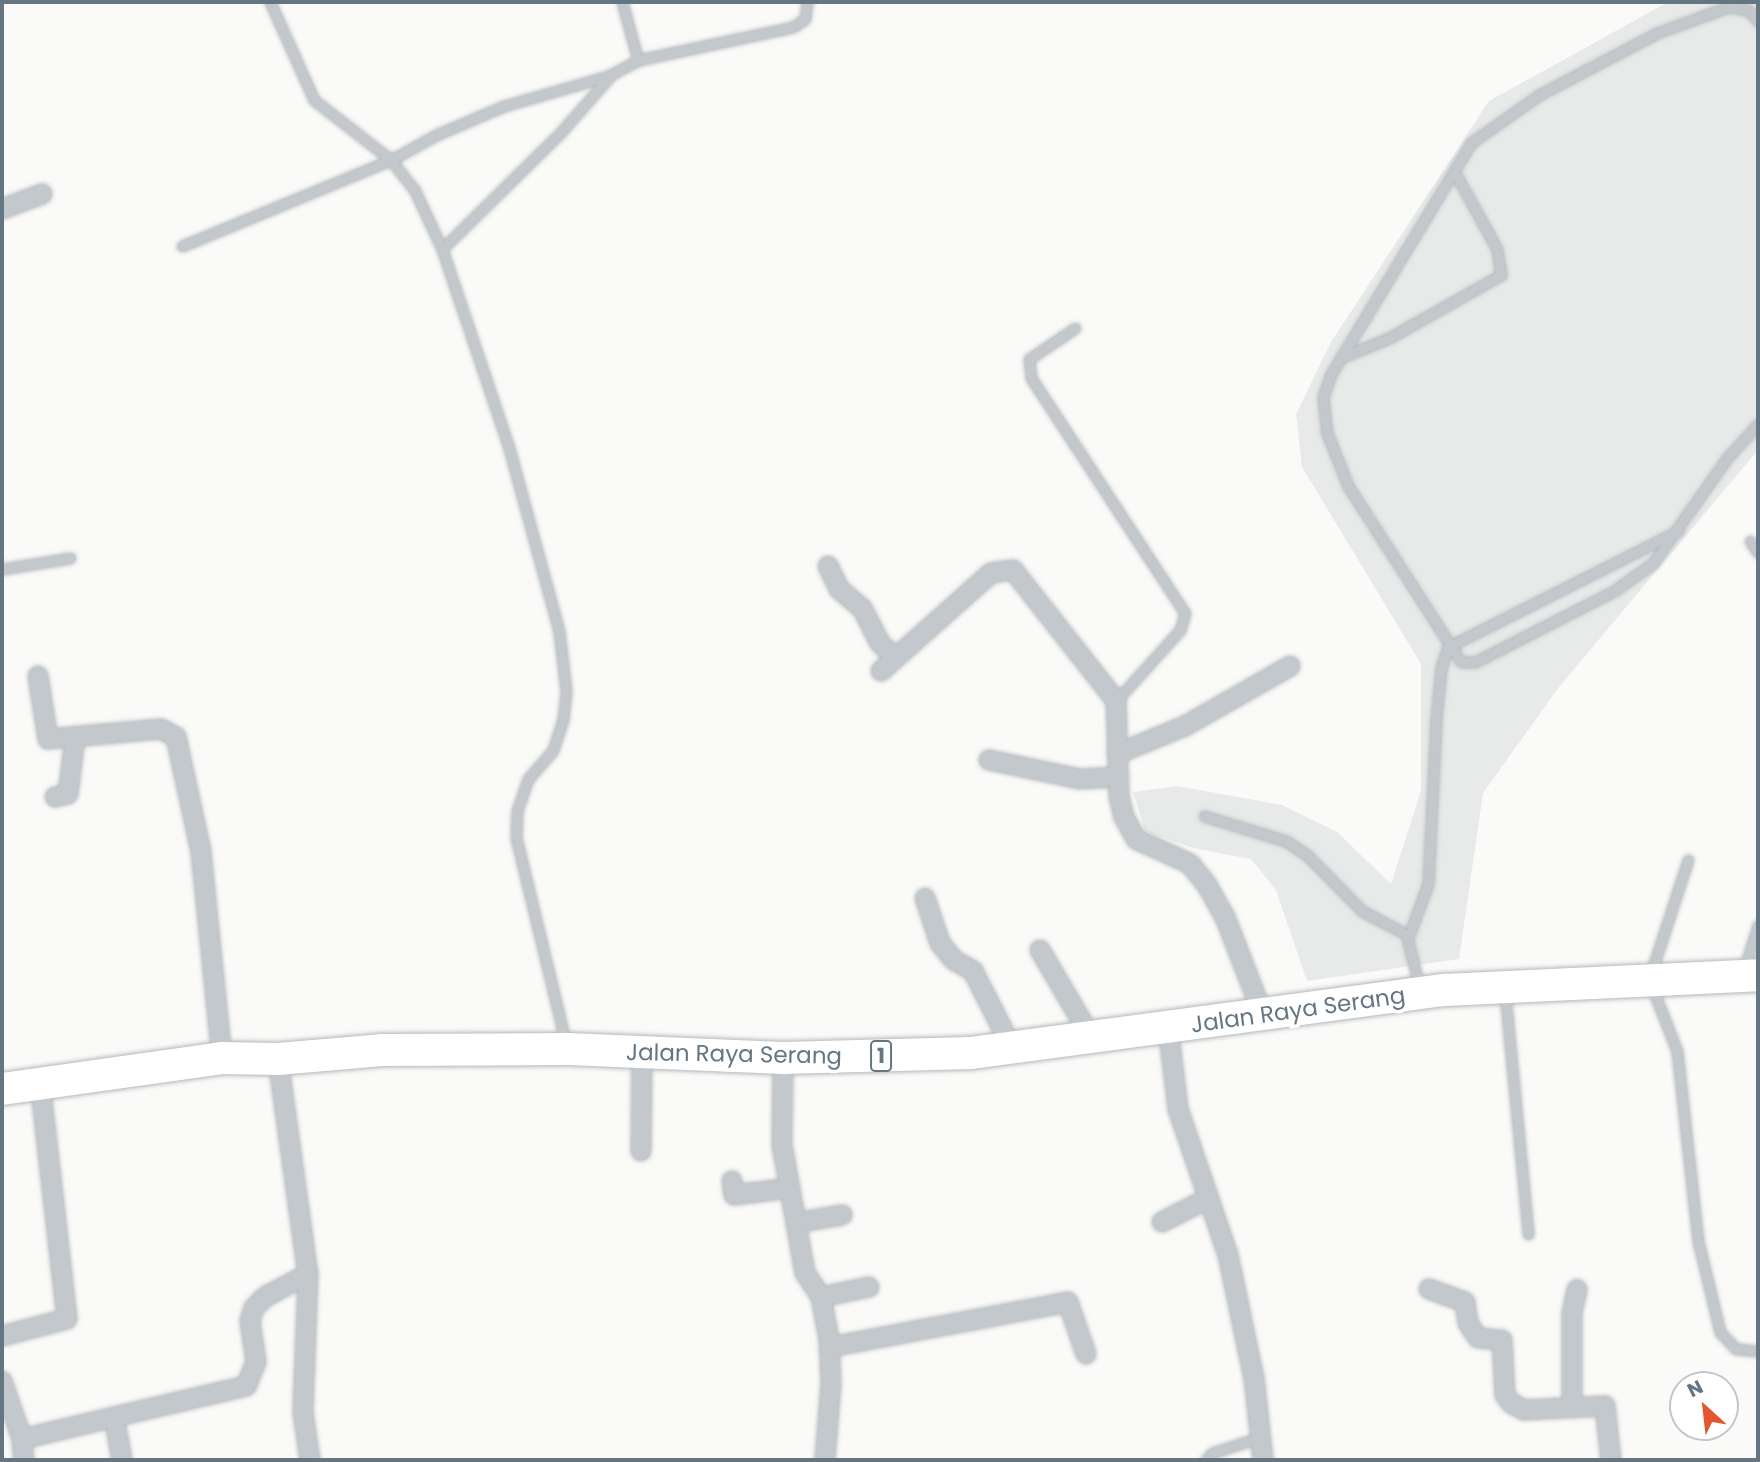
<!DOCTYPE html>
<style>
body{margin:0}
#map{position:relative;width:1760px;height:1462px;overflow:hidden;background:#fafaf8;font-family:Poppins,sans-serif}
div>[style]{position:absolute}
.built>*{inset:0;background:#e8e9e9}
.roads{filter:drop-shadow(0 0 2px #b4b9bd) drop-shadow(0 0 2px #b4b9bd)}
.lane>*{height:9px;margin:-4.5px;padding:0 4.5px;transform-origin:4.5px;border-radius:4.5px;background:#c3c8cc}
.street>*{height:18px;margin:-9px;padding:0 9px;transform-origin:9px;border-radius:9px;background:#c3c8cc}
.highway>*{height:32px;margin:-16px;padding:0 16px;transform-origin:16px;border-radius:16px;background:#fff}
span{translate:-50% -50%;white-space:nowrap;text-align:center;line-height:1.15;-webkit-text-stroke:7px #fff;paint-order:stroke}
.shield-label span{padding:2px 5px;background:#fff;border:2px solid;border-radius:5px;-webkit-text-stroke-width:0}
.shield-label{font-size:21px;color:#657683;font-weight:700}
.street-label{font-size:23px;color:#657683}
.frame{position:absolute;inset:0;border:4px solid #657683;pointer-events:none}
.north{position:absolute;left:1669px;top:1371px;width:70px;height:70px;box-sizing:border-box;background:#fff;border:2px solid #c1c8cd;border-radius:50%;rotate:333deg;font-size:19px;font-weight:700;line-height:28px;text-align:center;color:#657683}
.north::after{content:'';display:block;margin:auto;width:24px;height:32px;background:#e4572e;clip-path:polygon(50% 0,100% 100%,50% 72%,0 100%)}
</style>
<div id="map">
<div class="built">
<div style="clip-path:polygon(1668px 2px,1756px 2px,1758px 7px,1758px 450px,1559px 687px,1483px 793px,1459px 959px,1307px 981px,1276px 890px,1251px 859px,1193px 848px,1145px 831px,1133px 792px,1178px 786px,1282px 805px,1337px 832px,1391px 884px,1421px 791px,1421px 664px,1302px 467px,1296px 414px,1331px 342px,1489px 101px)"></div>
</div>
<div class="roads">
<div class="lane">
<div style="left:270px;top:2px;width:107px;rotate:65.8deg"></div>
<div style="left:314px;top:100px;width:98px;rotate:37.9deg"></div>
<div style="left:391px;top:160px;width:51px;rotate:-29.1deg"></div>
<div style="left:436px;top:135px;width:74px;rotate:-23.1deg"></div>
<div style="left:504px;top:106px;width:108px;rotate:-16.1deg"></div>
<div style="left:622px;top:2px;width:60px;rotate:74.6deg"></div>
<div style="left:1758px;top:21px;width:15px;rotate:-132deg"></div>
<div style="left:1748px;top:10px;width:20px;rotate:-171deg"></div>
<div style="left:1728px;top:7px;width:76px;rotate:159.9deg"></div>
<div style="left:1657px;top:33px;width:133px;rotate:152.3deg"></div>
<div style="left:1539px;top:95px;width:83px;rotate:144.8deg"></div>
<div style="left:1471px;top:143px;width:270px;rotate:121.2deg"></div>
<div style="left:1331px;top:374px;width:24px;rotate:109deg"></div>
<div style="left:1323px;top:397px;width:36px;rotate:84deg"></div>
<div style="left:1327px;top:433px;width:57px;rotate:68.4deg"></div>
<div style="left:1348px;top:486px;width:209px;rotate:57.3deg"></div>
<div style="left:1461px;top:662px;width:14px"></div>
<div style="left:1475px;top:662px;width:156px;rotate:-27.1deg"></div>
<div style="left:1614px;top:591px;width:48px;rotate:-35.7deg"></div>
<div style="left:1653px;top:563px;width:128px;rotate:-54.8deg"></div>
<div style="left:1727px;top:458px;width:46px;rotate:-47.6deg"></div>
<div style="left:182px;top:246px;width:226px;rotate:-22.4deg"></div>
<div style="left:391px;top:160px;width:37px;rotate:52deg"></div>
<div style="left:414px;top:189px;width:66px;rotate:65deg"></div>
<div style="left:1075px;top:328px;width:55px;rotate:146deg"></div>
<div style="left:1029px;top:359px;width:19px;rotate:84deg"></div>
<div style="left:1031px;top:378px;width:281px;rotate:56.8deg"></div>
<div style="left:1185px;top:613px;width:18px;rotate:106deg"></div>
<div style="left:1180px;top:630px;width:96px;rotate:132deg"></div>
<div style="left:1340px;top:358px;width:53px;rotate:-22.2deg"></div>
<div style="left:1389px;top:338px;width:129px;rotate:-29.4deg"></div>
<div style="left:1501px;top:275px;width:26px;rotate:-99deg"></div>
<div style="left:1497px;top:249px;width:89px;rotate:-118.9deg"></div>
<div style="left:1750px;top:541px;width:14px;rotate:56deg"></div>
<div style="left:2px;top:569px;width:69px;rotate:-9.2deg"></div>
<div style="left:1204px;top:816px;width:86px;rotate:17deg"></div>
<div style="left:1286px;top:841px;width:25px;rotate:34deg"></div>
<div style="left:1307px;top:855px;width:78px;rotate:45.5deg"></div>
<div style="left:1362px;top:911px;width:50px;rotate:27.6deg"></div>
<div style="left:1406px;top:934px;width:57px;rotate:75.7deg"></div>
<div style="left:1408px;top:938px;width:58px;rotate:-69.7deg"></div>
<div style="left:1428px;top:884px;width:165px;rotate:-87.2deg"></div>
<div style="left:1436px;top:719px;width:51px;rotate:-84.4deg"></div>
<div style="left:1441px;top:668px;width:22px;rotate:-72deg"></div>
<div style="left:1448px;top:647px;width:258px;rotate:-26.8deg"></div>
<div style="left:1744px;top:970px;width:47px;rotate:-72.7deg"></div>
<div style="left:1651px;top:973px;width:119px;rotate:-71.9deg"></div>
<div style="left:1652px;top:987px;width:69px;rotate:68.7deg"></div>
<div style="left:1677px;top:1051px;width:191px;rotate:83.7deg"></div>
<div style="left:1698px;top:1241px;width:94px;rotate:76.4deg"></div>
<div style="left:1720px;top:1332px;width:23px;rotate:47deg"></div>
<div style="left:1736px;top:1349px;width:22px;rotate:5deg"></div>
<div style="left:1505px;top:993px;width:242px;rotate:84.5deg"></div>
<div style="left:566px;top:1044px;width:212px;rotate:-103.6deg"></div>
<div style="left:516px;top:838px;width:27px;rotate:-88deg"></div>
<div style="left:517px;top:811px;width:34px;rotate:-71deg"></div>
<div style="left:528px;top:779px;width:38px;rotate:-49deg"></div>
<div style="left:553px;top:750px;width:32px;rotate:-72deg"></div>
<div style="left:563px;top:720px;width:29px;rotate:-84deg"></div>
<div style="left:566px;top:691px;width:60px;rotate:-96.7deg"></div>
<div style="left:559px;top:631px;width:190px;rotate:-105.3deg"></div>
<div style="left:509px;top:448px;width:210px;rotate:-108.6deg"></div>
<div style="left:442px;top:249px;width:167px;rotate:-44.5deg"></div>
<div style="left:561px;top:132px;width:77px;rotate:-48.7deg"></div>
<div style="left:612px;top:74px;width:30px;rotate:-28deg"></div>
<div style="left:638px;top:60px;width:158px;rotate:-12deg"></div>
<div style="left:793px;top:27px;width:14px;rotate:-34deg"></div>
<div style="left:805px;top:19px;width:17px;rotate:-83deg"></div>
<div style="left:1206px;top:1460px;width:9px;rotate:-49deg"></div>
<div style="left:1212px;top:1453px;width:52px;rotate:-18.1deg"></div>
</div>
<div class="street">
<div style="left:2px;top:209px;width:43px;rotate:-20.6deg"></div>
<div style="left:828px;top:566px;width:25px;rotate:64deg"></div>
<div style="left:839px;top:589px;width:30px;rotate:40deg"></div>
<div style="left:862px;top:608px;width:38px;rotate:63deg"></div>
<div style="left:879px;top:642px;width:21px;rotate:45deg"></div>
<div style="left:881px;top:671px;width:147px;rotate:-41.7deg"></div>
<div style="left:991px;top:573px;width:22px;rotate:-8deg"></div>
<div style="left:1013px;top:570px;width:167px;rotate:51.8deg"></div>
<div style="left:1116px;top:701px;width:95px;rotate:88.2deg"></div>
<div style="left:1119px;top:796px;width:22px;rotate:77deg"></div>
<div style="left:1124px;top:817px;width:25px;rotate:61deg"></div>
<div style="left:1136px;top:839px;width:60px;rotate:24.8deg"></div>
<div style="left:1190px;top:864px;width:27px;rotate:51deg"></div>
<div style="left:1207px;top:885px;width:37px;rotate:61deg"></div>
<div style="left:1225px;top:917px;width:105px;rotate:68.8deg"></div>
<div style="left:38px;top:676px;width:64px;rotate:81deg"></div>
<div style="left:48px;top:739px;width:113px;rotate:-5.1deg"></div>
<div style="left:161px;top:729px;width:17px;rotate:28deg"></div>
<div style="left:176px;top:737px;width:118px;rotate:77.7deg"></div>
<div style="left:201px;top:852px;width:207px;rotate:84.2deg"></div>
<div style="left:1117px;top:754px;width:74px;rotate:-22.4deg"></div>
<div style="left:1185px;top:726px;width:121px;rotate:-29.7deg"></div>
<div style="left:989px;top:760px;width:93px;rotate:11.8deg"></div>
<div style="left:1080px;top:779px;width:38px;rotate:-3deg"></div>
<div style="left:55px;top:797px;width:13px;rotate:-13deg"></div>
<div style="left:68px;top:794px;width:56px;rotate:-82.9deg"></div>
<div style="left:925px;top:898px;width:47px;rotate:71.6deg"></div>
<div style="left:940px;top:943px;width:22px;rotate:51deg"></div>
<div style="left:954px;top:960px;width:22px;rotate:30deg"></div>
<div style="left:973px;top:971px;width:86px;rotate:63.1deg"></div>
<div style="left:1040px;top:950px;width:101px;rotate:59.6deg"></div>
<div style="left:1168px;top:1027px;width:83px;rotate:83deg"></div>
<div style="left:1178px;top:1109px;width:154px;rotate:71.1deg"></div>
<div style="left:1228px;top:1255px;width:126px;rotate:78.1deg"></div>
<div style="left:1254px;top:1378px;width:82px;rotate:83.7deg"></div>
<div style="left:783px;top:1058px;width:87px;rotate:90.7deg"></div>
<div style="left:782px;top:1145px;width:130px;rotate:79.8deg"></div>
<div style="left:805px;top:1273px;width:29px;rotate:56deg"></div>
<div style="left:821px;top:1297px;width:43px;rotate:79.2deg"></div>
<div style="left:829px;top:1339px;width:44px;rotate:87.4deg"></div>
<div style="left:831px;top:1383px;width:77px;rotate:94.5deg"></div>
<div style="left:278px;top:1059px;width:217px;rotate:82.1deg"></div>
<div style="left:308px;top:1274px;width:139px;rotate:92.1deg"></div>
<div style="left:303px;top:1413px;width:48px;rotate:81.5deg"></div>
<div style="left:641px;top:1151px;width:98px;rotate:-89.4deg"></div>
<div style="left:732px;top:1181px;width:14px;rotate:82deg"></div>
<div style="left:734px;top:1195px;width:56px;rotate:-7.1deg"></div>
<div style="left:1162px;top:1222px;width:51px;rotate:-27.1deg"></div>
<div style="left:796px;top:1223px;width:47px;rotate:-9.9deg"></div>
<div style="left:1429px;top:1289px;width:38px;rotate:20deg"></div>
<div style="left:1465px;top:1302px;width:21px;rotate:82deg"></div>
<div style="left:1468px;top:1323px;width:18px;rotate:56deg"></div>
<div style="left:1478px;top:1338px;width:24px;rotate:5deg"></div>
<div style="left:1502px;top:1340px;width:55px;rotate:86.9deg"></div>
<div style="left:1505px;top:1395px;width:10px;rotate:53deg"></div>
<div style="left:1511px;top:1403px;width:15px;rotate:28deg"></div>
<div style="left:1524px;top:1410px;width:81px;rotate:-2.8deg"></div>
<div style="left:1605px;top:1406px;width:54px;rotate:83.7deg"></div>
<div style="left:821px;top:1297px;width:49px;rotate:-11.8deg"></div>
<div style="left:2px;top:1336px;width:67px;rotate:-14.7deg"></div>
<div style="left:67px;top:1319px;width:239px;rotate:-96.5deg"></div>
<div style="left:830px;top:1347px;width:242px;rotate:-10.7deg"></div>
<div style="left:1068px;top:1302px;width:55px;rotate:70.9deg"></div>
<div style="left:2px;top:1381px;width:61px;rotate:71deg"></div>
<div style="left:22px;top:1439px;width:21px;rotate:85deg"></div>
<div style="left:1572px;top:1407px;width:94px;rotate:-90deg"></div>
<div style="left:1572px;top:1313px;width:24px;rotate:-78deg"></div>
<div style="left:114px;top:1417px;width:136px;rotate:-13.2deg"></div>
<div style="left:246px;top:1386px;width:26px;rotate:-67deg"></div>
<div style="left:256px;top:1362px;width:41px;rotate:-98.3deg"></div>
<div style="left:250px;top:1321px;width:14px;rotate:-73deg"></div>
<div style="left:254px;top:1308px;width:16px;rotate:-45deg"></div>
<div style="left:265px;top:1297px;width:49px;rotate:-28.1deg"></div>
<div style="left:22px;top:1439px;width:95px;rotate:-13.4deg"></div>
<div style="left:114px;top:1417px;width:44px;rotate:79.5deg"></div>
</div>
<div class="highway">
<div style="left:2px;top:1089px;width:222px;rotate:-8deg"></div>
<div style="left:222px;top:1058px;width:56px;rotate:1deg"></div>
<div style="left:278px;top:1059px;width:104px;rotate:-4.9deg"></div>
<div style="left:382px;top:1050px;width:186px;rotate:-0.3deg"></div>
<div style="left:568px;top:1049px;width:215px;rotate:2.4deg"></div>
<div style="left:783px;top:1058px;width:188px;rotate:-1.5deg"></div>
<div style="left:971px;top:1053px;width:478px;rotate:-7.6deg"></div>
<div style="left:1445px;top:990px;width:313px;rotate:-2.7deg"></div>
</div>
</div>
<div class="shield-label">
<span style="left:881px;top:1056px">1</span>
</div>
<div class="street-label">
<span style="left:1298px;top:1010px;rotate:-8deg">Jalan Raya Serang</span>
<span style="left:734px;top:1054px;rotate:1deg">Jalan Raya Serang</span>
</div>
<div class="frame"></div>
<div class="north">N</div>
</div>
